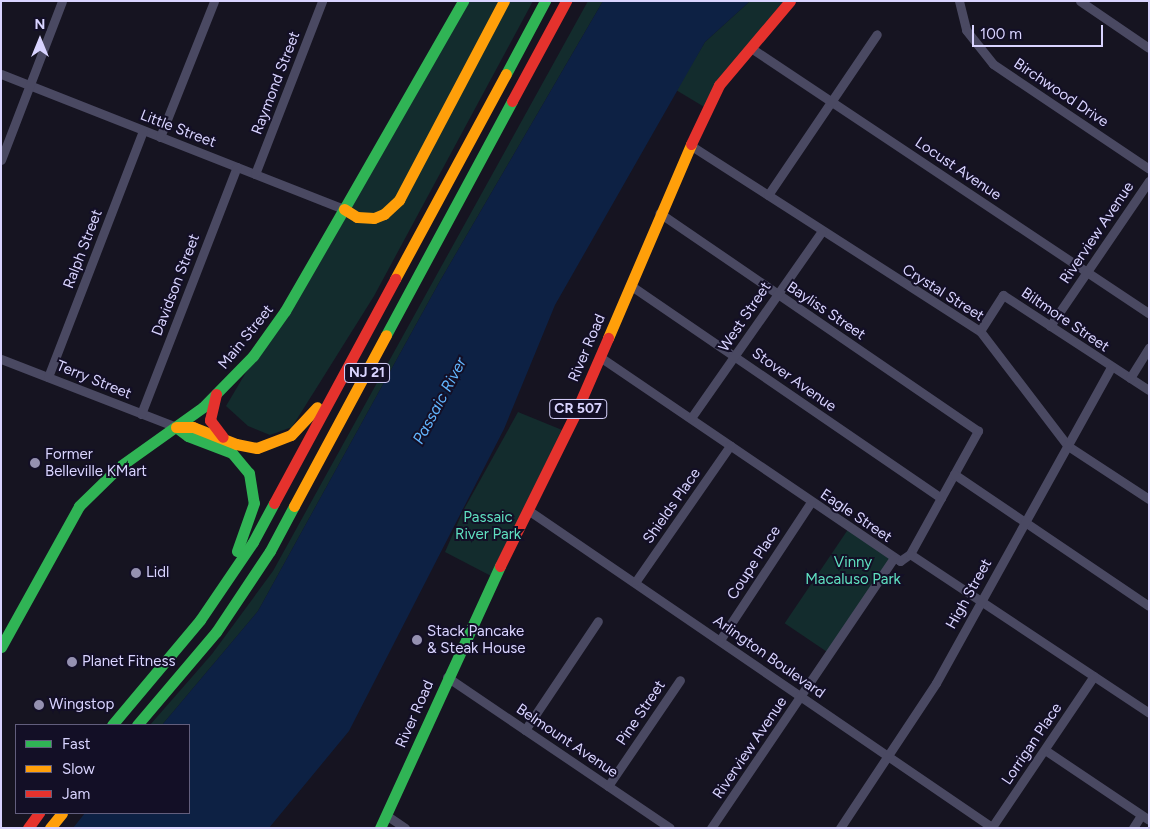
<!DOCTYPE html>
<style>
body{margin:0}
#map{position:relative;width:1150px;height:829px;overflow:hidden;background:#161421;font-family:Figtree,sans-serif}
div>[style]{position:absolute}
.green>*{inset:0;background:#132c2d;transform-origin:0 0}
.water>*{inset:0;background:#0d2144}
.street>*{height:9px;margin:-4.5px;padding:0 4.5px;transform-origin:4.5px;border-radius:4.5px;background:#4a4962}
.fast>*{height:11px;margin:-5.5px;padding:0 5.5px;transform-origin:5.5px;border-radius:5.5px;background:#30b455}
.slow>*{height:11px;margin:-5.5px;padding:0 5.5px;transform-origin:5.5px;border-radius:5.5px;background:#ff9f0a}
.jam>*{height:11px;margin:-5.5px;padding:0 5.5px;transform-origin:5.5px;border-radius:5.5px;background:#e5322d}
.dots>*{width:14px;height:14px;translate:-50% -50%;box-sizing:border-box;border:2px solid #130f26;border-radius:50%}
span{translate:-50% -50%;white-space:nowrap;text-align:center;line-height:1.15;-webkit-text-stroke:4px #130f26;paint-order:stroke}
.shield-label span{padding:1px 4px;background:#130f26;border:1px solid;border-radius:4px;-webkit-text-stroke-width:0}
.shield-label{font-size:14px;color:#d9d4ff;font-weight:700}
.street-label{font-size:15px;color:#d9d4ff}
.poi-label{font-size:15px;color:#d9d4ff}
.left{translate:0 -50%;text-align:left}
.park-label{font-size:15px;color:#5fe0c0}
.water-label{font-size:16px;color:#62b6ff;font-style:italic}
.frame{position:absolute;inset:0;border:2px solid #d9d4ff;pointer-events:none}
.legend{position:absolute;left:15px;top:724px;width:175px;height:90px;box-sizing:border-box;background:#130f26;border:1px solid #625e7d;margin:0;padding:6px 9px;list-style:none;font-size:15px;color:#d9d4ff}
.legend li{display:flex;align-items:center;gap:10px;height:25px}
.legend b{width:25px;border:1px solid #625e7d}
.north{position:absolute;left:15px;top:15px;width:50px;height:50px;-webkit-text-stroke:4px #130f26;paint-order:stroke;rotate:0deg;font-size:14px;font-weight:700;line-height:20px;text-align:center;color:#d9d4ff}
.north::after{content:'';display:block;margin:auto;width:18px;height:22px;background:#d9d4ff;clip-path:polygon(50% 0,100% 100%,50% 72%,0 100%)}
.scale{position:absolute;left:972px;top:25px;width:131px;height:22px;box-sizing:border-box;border:2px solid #d9d4ff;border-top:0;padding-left:6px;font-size:15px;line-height:18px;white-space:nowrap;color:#d9d4ff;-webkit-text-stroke:4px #130f26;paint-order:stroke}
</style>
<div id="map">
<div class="green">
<div style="clip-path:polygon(467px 1px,533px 1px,374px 296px,292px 427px,270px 435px,248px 426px,226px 406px)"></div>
<div style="clip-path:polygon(588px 1px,603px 1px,440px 281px,258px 611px,162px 725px,150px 725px,212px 654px,273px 571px)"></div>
<div style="clip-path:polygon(750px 1px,790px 1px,706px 108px,676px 90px,705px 42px)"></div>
<div style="clip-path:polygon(518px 412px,567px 432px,495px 578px,445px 552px,463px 511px)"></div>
<div style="left:849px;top:528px;width:54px;height:115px;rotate:34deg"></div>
</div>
<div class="water">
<div style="clip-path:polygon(603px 1px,750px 1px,705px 42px,555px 305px,504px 429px,349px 731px,269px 828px,73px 828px,85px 813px,189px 813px,189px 725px,162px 725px,258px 611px,440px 281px)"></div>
</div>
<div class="street">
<div style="left:959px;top:1px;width:30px;rotate:76deg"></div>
<div style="left:966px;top:30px;width:43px;rotate:51.5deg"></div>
<div style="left:993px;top:64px;width:188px;rotate:33.9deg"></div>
<div style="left:1080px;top:1px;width:83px;rotate:34.3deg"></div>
<div style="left:751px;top:48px;width:478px;rotate:33.7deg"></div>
<div style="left:1px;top:74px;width:369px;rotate:21.5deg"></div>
<div style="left:160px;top:137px;width:146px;rotate:-68.3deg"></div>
<div style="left:690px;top:145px;width:345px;rotate:32.7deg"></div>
<div style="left:980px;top:331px;width:145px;rotate:52.6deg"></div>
<div style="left:1068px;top:446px;width:97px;rotate:33.2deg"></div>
<div style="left:1px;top:160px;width:170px;rotate:-69deg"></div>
<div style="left:255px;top:174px;width:186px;rotate:-68.8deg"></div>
<div style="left:768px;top:195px;width:194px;rotate:-55.9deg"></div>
<div style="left:630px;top:285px;width:377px;rotate:34.4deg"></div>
<div style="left:1050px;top:326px;width:176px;rotate:-55.7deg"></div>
<div style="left:980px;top:331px;width:43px;rotate:-57.4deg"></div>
<div style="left:1003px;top:295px;width:174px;rotate:33.1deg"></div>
<div style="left:600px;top:357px;width:363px;rotate:34.2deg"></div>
<div style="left:900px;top:561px;width:12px;rotate:-35deg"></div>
<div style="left:910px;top:554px;width:141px;rotate:-61.1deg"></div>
<div style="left:978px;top:431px;width:386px;rotate:-145.6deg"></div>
<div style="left:1px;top:359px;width:188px;rotate:21.2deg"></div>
<div style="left:48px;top:377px;width:264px;rotate:-68.9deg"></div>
<div style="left:1130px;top:378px;width:36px;rotate:-58deg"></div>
<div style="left:141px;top:414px;width:265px;rotate:-68.8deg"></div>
<div style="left:691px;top:418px;width:227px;rotate:-55deg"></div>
<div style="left:954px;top:474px;width:235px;rotate:34.1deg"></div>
<div style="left:528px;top:510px;width:563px;rotate:34.37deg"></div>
<div style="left:910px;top:554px;width:287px;rotate:33.6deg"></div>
<div style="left:636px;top:581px;width:165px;rotate:-55.2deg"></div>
<div style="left:720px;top:640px;width:165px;rotate:-56.6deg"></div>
<div style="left:447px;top:677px;width:269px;rotate:34.1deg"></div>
<div style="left:525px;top:730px;width:131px;rotate:-56.2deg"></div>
<div style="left:1045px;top:750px;width:125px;rotate:33.9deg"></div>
<div style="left:608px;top:786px;width:128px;rotate:-55.8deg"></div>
<div style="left:386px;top:815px;width:23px;rotate:34deg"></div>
<div style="left:992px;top:827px;width:182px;rotate:-56deg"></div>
<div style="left:711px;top:828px;width:326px;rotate:-55.9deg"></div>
<div style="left:840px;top:828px;width:174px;rotate:-56.5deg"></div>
<div style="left:936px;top:683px;width:361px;rotate:-61deg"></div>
<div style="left:1133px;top:828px;width:15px;rotate:-58deg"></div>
</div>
<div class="fast">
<div style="left:506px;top:74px;width:83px;rotate:-61.9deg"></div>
<div style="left:344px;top:209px;width:240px;rotate:-60.2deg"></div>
<div style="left:386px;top:335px;width:266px;rotate:-61.7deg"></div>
<div style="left:176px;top:427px;width:15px;rotate:37deg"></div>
<div style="left:188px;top:436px;width:47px;rotate:21.1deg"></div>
<div style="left:232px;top:453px;width:26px;rotate:50deg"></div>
<div style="left:249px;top:473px;width:30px;rotate:81deg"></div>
<div style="left:254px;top:503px;width:51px;rotate:109.5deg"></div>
<div style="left:1px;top:647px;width:161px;rotate:-61deg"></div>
<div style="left:79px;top:506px;width:56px;rotate:-44.3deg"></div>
<div style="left:119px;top:467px;width:103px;rotate:-35.5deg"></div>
<div style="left:203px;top:407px;width:71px;rotate:-45.6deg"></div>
<div style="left:253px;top:356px;width:55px;rotate:-54.6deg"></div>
<div style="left:285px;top:311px;width:118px;rotate:-60deg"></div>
<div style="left:112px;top:725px;width:137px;rotate:-50deg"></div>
<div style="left:200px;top:620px;width:94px;rotate:-55.8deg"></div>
<div style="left:253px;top:542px;width:44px;rotate:-61.7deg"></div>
<div style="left:137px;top:725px;width:122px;rotate:-49.7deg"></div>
<div style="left:216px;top:632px;width:97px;rotate:-56.3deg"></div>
<div style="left:270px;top:551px;width:51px;rotate:-61.9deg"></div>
<div style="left:380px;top:828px;width:288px;rotate:-65.4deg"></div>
</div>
<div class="slow">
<div style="left:344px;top:209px;width:15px;rotate:32deg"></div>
<div style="left:357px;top:217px;width:17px;rotate:3deg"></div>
<div style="left:374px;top:218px;width:11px;rotate:-22deg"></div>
<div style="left:384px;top:214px;width:21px;rotate:-43deg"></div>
<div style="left:399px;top:200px;width:225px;rotate:-62.2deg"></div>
<div style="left:395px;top:279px;width:233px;rotate:-61.6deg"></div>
<div style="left:608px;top:338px;width:211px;rotate:-66.8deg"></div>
<div style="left:176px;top:427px;width:17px"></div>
<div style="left:193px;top:427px;width:46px;rotate:21.6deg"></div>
<div style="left:236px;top:444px;width:21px;rotate:11deg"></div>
<div style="left:257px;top:448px;width:36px;rotate:-21deg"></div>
<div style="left:291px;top:435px;width:38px;rotate:-47deg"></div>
<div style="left:294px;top:506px;width:194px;rotate:-61.7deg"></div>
<div style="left:50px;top:828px;width:19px;rotate:-51deg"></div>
</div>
<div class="jam">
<div style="left:512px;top:101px;width:114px;rotate:-61.6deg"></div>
<div style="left:691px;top:144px;width:65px;rotate:-64.6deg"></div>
<div style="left:719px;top:85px;width:110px;rotate:-49.8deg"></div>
<div style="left:216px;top:394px;width:27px;rotate:103deg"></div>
<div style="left:210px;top:420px;width:21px;rotate:53deg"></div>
<div style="left:274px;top:503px;width:255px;rotate:-61.6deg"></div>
<div style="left:500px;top:566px;width:169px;rotate:-63.7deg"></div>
<div style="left:575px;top:414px;width:83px;rotate:-66.5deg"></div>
<div style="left:28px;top:828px;width:19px;rotate:-54deg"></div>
</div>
<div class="dots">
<div style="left:35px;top:463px;background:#9591b1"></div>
<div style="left:136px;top:573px;background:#9591b1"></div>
<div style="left:417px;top:640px;background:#9591b1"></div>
<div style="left:72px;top:662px;background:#9591b1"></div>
<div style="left:39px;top:705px;background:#9591b1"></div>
</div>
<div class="shield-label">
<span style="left:367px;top:373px">NJ 21</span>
<span style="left:578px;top:409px">CR 507</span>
</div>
<div class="street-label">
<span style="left:276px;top:83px;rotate:-69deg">Raymond Street</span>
<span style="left:1061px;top:93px;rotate:34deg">Birchwood Drive</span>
<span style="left:178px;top:129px;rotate:21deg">Little Street</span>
<span style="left:958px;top:169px;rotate:34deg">Locust Avenue</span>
<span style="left:1097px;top:233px;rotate:-56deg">Riverview Avenue</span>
<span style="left:83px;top:249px;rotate:-69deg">Ralph Street</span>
<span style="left:176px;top:285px;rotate:-69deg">Davidson Street</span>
<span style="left:943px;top:293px;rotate:32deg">Crystal Street</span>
<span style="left:826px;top:311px;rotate:34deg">Bayliss Street</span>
<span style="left:745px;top:317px;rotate:-56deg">West Street</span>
<span style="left:1065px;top:320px;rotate:34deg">Biltmore Street</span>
<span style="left:246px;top:337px;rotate:-51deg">Main Street</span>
<span style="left:587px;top:348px;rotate:-67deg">River Road</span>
<span style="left:94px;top:380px;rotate:22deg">Terry Street</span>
<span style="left:794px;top:380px;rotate:35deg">Stover Avenue</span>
<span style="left:672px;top:506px;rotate:-55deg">Shields Place</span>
<span style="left:856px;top:516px;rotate:34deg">Eagle Street</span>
<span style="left:754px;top:563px;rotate:-57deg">Coupe Place</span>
<span style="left:969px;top:594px;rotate:-61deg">High Street</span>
<span style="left:769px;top:657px;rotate:35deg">Arlington Boulevard</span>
<span style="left:641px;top:713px;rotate:-56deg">Pine Street</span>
<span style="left:415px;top:714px;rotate:-66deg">River Road</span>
<span style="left:567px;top:741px;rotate:34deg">Belmount Avenue</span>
<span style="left:1032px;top:744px;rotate:-56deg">Lorrigan Place</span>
<span style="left:750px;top:748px;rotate:-56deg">Riverview Avenue</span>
</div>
<div class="poi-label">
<span class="left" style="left:45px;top:463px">Former<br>Belleville KMart</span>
<span class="left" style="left:146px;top:573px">Lidl</span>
<span class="left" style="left:427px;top:640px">Stack Pancake<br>&amp; Steak House</span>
<span class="left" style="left:82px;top:662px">Planet Fitness</span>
<span class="left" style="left:49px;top:705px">Wingstop</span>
</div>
<div class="park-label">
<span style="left:488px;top:526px">Passaic<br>River Park</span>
<span style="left:853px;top:571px">Vinny<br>Macaluso Park</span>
</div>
<div class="water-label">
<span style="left:440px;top:401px;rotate:-62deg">Passaic River</span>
</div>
<div class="frame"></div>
<ul class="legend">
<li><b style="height:6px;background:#30b455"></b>Fast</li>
<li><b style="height:6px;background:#ff9f0a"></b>Slow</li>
<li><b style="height:6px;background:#e5322d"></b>Jam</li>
</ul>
<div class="north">N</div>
<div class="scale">100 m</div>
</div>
